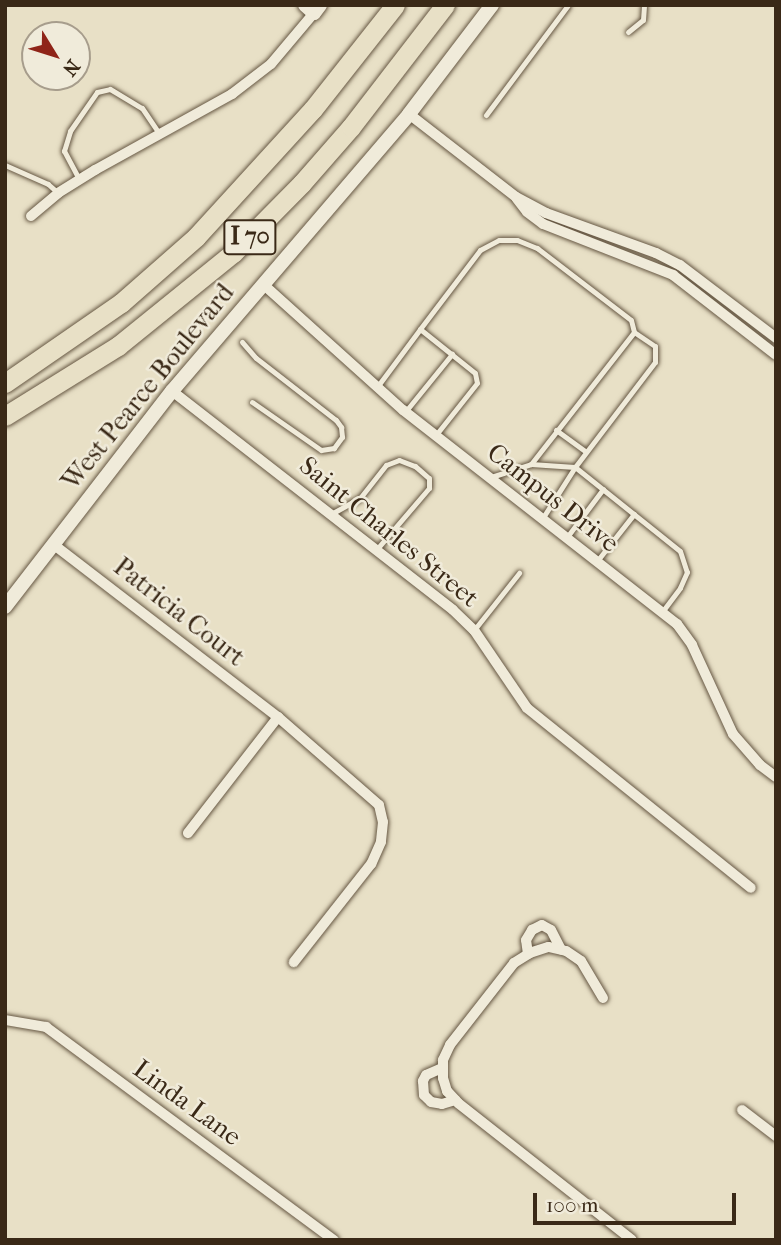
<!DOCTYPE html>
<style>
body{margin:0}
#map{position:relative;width:781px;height:1245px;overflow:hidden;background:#e8e0c6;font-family:"IM FELL French Canon",serif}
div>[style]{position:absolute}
.roads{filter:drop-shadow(0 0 2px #665743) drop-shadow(0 0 2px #665743)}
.lane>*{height:5px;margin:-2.5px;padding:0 2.5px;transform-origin:2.5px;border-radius:2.5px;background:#f0ebda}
.street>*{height:10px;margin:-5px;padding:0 5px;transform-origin:5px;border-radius:5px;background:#f0ebda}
.secondary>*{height:14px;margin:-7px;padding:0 7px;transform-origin:7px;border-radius:7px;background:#f0ebda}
.highway>*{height:19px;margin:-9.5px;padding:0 9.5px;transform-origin:9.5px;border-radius:9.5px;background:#e8e0c6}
span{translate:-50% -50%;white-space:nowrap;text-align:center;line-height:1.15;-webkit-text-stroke:5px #f0ebda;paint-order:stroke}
.shield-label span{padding:2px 5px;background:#f0ebda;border:2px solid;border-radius:5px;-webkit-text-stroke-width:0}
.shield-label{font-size:24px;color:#3a2917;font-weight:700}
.street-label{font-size:26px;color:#3a2917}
.frame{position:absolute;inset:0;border:7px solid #3a2917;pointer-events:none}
.north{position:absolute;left:21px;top:21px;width:70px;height:70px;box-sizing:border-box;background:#f0ebda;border:2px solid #a79d8c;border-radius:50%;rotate:128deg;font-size:19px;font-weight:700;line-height:28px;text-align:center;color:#3a2917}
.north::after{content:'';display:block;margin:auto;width:24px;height:32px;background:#8f2418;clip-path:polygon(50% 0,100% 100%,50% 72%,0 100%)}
.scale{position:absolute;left:533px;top:1193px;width:203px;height:32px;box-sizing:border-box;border:4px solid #3a2917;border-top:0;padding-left:9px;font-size:21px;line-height:24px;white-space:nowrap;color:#3a2917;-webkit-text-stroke:5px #f0ebda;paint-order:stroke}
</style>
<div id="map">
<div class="roads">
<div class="lane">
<div style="left:628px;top:32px;width:19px;rotate:-39deg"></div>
<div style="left:643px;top:20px;width:15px;rotate:-86deg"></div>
<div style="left:486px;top:115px;width:137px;rotate:-53.3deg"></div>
<div style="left:5px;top:165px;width:47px;rotate:23.8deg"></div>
<div style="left:48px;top:184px;width:13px;rotate:42deg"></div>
<div style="left:79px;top:179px;width:32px;rotate:-118deg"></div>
<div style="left:64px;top:151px;width:21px;rotate:-73deg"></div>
<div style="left:70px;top:131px;width:47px;rotate:-55.3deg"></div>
<div style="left:97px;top:92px;width:13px;rotate:-13deg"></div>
<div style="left:110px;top:89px;width:37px;rotate:31deg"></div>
<div style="left:142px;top:108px;width:30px;rotate:56deg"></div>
<div style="left:420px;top:329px;width:99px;rotate:-52.8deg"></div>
<div style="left:480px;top:250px;width:21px;rotate:-28deg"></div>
<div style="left:499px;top:240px;width:18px"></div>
<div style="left:517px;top:240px;width:22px;rotate:22deg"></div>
<div style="left:537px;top:248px;width:118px;rotate:37.5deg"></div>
<div style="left:631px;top:320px;width:12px;rotate:76deg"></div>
<div style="left:242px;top:342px;width:21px;rotate:49deg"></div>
<div style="left:256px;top:358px;width:101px;rotate:37.8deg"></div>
<div style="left:336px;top:420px;width:9px;rotate:54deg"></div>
<div style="left:341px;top:427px;width:10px;rotate:84deg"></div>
<div style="left:342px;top:437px;width:14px;rotate:126deg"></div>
<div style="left:334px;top:448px;width:13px;rotate:171deg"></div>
<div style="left:321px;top:450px;width:84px;rotate:-145.2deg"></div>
<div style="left:377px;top:387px;width:72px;rotate:-53.4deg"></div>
<div style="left:420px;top:329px;width:70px;rotate:38.7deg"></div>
<div style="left:475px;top:373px;width:10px;rotate:79deg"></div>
<div style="left:477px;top:383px;width:68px;rotate:128.4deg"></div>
<div style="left:405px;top:412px;width:75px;rotate:-51deg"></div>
<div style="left:556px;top:430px;width:37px;rotate:36deg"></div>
<div style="left:531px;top:464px;width:44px;rotate:3.9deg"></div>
<div style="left:575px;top:467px;width:134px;rotate:38.7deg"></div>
<div style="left:680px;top:551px;width:22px;rotate:72deg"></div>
<div style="left:687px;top:572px;width:17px;rotate:114deg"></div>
<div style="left:680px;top:588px;width:30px;rotate:127deg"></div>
<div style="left:491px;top:477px;width:42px;rotate:-18deg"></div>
<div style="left:531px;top:464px;width:167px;rotate:-52deg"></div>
<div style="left:634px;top:332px;width:25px;rotate:34deg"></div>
<div style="left:655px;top:346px;width:16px;rotate:90deg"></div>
<div style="left:655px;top:362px;width:132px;rotate:127.3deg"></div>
<div style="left:575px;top:467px;width:62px;rotate:122.4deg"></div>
<div style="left:331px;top:514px;width:33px;rotate:-29deg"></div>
<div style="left:360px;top:498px;width:42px;rotate:-51.8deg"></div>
<div style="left:386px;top:465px;width:14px;rotate:-21deg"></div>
<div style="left:399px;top:460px;width:17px;rotate:21deg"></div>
<div style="left:415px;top:466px;width:18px;rotate:41deg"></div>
<div style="left:429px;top:478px;width:10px;rotate:90deg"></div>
<div style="left:429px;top:488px;width:82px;rotate:130.5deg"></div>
<div style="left:567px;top:537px;width:60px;rotate:-53.1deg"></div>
<div style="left:597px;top:561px;width:60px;rotate:-51.8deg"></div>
<div style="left:474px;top:630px;width:73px;rotate:-51.7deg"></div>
</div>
<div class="street">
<div style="left:409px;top:114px;width:135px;rotate:37.8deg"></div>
<div style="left:516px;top:197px;width:34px;rotate:28deg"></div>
<div style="left:546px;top:213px;width:117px;rotate:20deg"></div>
<div style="left:656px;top:253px;width:27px;rotate:27deg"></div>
<div style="left:680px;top:265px;width:121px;rotate:37.2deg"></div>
<div style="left:517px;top:199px;width:16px;rotate:52deg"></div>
<div style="left:527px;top:212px;width:20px;rotate:37deg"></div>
<div style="left:543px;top:224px;width:140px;rotate:21.4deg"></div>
<div style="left:673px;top:275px;width:130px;rotate:37.8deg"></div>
<div style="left:31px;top:216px;width:35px;rotate:-40deg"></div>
<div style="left:58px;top:193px;width:44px;rotate:-31.9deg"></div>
<div style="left:95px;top:170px;width:157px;rotate:-29deg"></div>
<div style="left:232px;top:94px;width:49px;rotate:-37.6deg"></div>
<div style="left:271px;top:64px;width:67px;rotate:-49.9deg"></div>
<div style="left:264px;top:285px;width:187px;rotate:42deg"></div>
<div style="left:403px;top:410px;width:348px;rotate:38deg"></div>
<div style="left:677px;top:624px;width:26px;rotate:54deg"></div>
<div style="left:692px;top:645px;width:98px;rotate:65.3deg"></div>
<div style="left:733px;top:734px;width:41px;rotate:48.9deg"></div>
<div style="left:760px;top:765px;width:20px;rotate:37deg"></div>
<div style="left:172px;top:391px;width:356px;rotate:37.9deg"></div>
<div style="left:453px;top:610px;width:29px;rotate:44deg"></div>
<div style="left:474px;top:630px;width:94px;rotate:55.8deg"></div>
<div style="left:527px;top:708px;width:287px;rotate:38.8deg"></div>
<div style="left:53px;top:544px;width:284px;rotate:37.6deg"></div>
<div style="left:278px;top:717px;width:147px;rotate:127.8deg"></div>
<div style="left:278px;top:717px;width:134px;rotate:41.1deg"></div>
<div style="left:379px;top:805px;width:17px;rotate:77deg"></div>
<div style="left:383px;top:822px;width:20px;rotate:96deg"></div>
<div style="left:381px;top:842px;width:24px;rotate:114deg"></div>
<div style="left:371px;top:864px;width:125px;rotate:128.2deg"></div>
<div style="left:528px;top:954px;width:14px;rotate:-98deg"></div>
<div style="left:526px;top:940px;width:12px;rotate:-59deg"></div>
<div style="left:532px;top:930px;width:11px;rotate:-27deg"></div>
<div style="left:542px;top:925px;width:10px;rotate:29deg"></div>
<div style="left:551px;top:930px;width:22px;rotate:63deg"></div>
<div style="left:603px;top:998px;width:43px;rotate:-120.7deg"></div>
<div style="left:581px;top:961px;width:18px;rotate:-146deg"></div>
<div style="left:566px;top:951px;width:18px;rotate:-167deg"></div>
<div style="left:548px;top:947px;width:19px;rotate:162deg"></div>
<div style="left:530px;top:953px;width:19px;rotate:148deg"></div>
<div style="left:514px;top:963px;width:104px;rotate:128deg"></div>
<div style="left:450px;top:1045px;width:17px;rotate:115deg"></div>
<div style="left:443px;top:1060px;width:18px;rotate:90deg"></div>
<div style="left:443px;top:1078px;width:14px;rotate:73deg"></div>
<div style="left:447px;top:1091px;width:16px;rotate:47deg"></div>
<div style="left:458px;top:1103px;width:221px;rotate:38.2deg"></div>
<div style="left:5px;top:1020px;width:42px;rotate:9.7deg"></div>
<div style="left:46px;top:1027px;width:358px;rotate:36.5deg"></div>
<div style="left:442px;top:1068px;width:17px;rotate:156deg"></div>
<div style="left:426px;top:1075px;width:7px;rotate:117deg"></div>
<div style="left:423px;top:1081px;width:14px;rotate:86deg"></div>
<div style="left:424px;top:1095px;width:10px;rotate:45deg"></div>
<div style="left:431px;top:1102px;width:11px;rotate:10deg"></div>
<div style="left:442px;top:1104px;width:14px;rotate:-17deg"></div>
<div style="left:742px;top:1110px;width:43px;rotate:37.4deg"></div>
</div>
<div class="secondary">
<div style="left:305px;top:5px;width:12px;rotate:42deg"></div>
<div style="left:314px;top:13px;width:10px;rotate:-53deg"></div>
<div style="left:5px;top:607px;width:273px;rotate:-52.3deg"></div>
<div style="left:172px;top:391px;width:365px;rotate:-49.4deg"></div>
<div style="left:409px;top:114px;width:137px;rotate:-52.7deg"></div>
</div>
<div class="highway">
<div style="left:5px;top:383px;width:141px;rotate:-34.6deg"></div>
<div style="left:121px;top:303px;width:100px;rotate:-41.3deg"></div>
<div style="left:196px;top:237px;width:173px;rotate:-47.6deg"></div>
<div style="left:313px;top:109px;width:132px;rotate:-51.7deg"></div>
<div style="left:5px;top:416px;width:133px;rotate:-31.8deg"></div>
<div style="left:118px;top:346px;width:148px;rotate:-39deg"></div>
<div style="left:233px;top:253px;width:98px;rotate:-45.4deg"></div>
<div style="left:302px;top:183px;width:74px;rotate:-48.8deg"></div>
<div style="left:351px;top:127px;width:154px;rotate:-52.4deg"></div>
</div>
</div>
<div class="shield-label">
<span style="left:250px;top:237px">I 70</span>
</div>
<div class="street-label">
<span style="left:148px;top:387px;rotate:-51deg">West Pearce Boulevard</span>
<span style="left:553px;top:498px;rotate:38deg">Campus Drive</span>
<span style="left:389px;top:532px;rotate:39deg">Saint Charles Street</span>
<span style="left:179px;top:612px;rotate:38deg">Patricia Court</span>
<span style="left:187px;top:1103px;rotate:36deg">Linda Lane</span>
</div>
<div class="frame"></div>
<div class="north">N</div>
<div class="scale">100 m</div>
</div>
